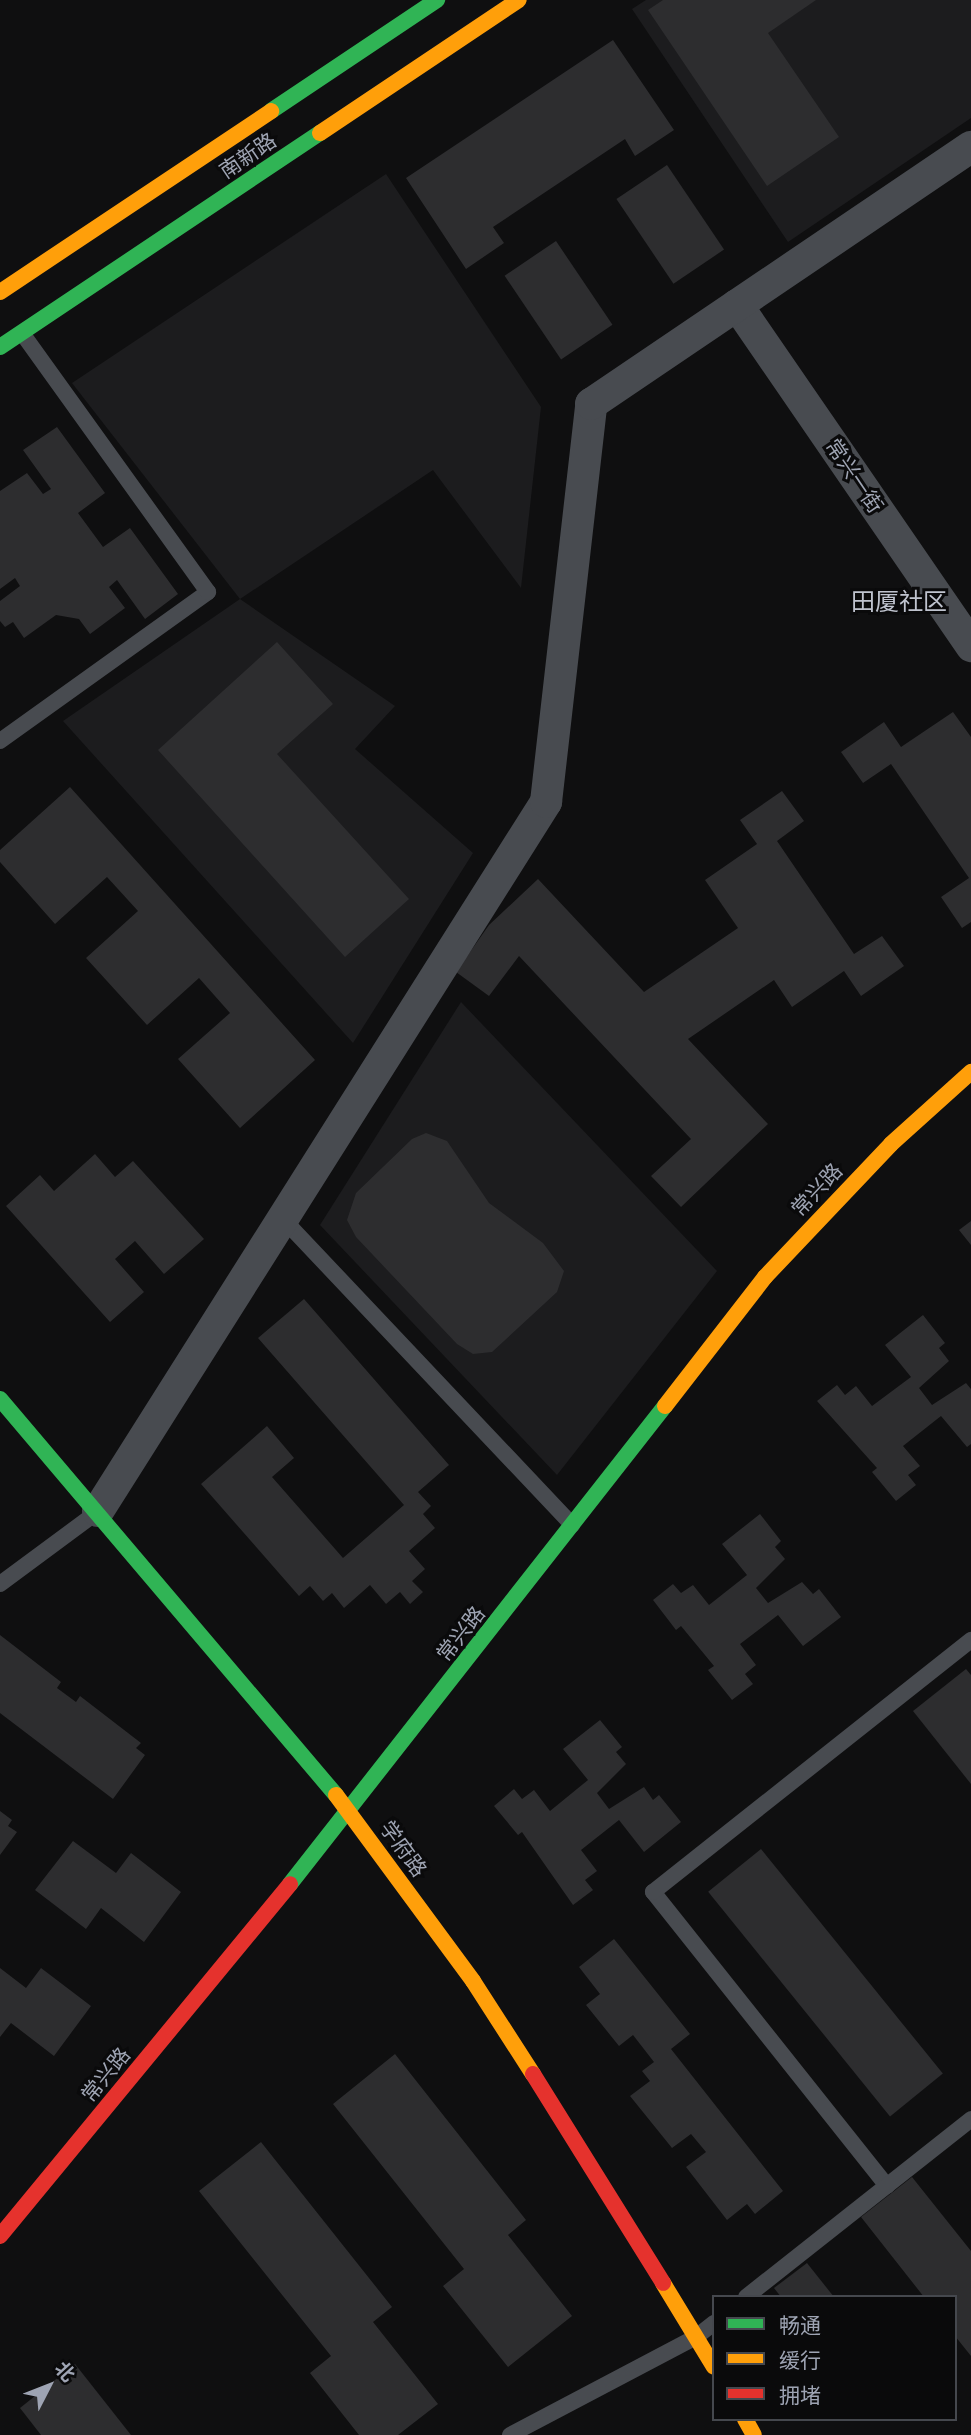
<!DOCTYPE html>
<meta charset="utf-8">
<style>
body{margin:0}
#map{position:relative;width:971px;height:2435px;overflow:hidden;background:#0f0f10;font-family:Karla,"Noto Sans SC",sans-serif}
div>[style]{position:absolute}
.built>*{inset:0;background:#1c1c1e}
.building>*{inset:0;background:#2d2d2f;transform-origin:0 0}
.lane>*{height:16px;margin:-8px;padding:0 8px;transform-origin:8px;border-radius:8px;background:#484b50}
.street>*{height:32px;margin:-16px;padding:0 16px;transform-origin:16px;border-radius:16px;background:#484b50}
.fast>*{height:16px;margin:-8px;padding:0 8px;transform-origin:8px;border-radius:8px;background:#30b455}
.slow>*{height:16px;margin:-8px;padding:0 8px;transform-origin:8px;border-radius:8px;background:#ff9f0a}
.jam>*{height:16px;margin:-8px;padding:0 8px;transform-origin:8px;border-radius:8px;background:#e5322d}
span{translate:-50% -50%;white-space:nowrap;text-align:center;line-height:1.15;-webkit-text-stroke:6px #0a0a0b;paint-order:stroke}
.street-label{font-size:21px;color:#9ea4b3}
.quarter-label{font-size:24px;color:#bfc3ce}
.legend{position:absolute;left:712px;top:2295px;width:245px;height:126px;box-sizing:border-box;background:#0a0a0b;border:2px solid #45484e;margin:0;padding:9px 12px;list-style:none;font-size:21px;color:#9ea4b3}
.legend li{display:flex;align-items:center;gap:14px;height:35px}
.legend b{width:35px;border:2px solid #45484e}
.north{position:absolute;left:14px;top:2351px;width:70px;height:70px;-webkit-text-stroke:5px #0a0a0b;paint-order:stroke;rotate:48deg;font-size:19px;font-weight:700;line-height:28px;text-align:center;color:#9ea4b3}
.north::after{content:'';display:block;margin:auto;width:24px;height:32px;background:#9ea4b3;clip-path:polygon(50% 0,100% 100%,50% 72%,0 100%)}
</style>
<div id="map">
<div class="built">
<div style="clip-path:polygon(646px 0,971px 0,971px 118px,788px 242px,632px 9px)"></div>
<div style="clip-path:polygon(386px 174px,541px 407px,521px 588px,433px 470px,240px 599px,395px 706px,355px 749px,473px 853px,353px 1043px,63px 721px,240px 599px,72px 383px)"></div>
<div style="clip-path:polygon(461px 1002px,717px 1271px,557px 1475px,320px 1225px)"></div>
</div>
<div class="building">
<div style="clip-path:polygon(663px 0,816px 0,768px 33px,839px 137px,767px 186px,648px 10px)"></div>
<div style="clip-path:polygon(613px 40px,674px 130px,635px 156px,625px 139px,493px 227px,504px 243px,466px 269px,406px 178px)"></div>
<div style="left:667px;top:165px;width:102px;height:61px;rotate:56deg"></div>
<div style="left:556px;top:241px;width:101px;height:62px;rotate:56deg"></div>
<div style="clip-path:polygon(57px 427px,105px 493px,78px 513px,103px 547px,130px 528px,178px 594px,145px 619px,117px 580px,109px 587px,125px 608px,90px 634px,79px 619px,56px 615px,24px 638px,13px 622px,5px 627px,0 621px,0 601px,20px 586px,15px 578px,0 589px,0 491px,27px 473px,43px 494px,51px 489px,23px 450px)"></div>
<div style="clip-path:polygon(277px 642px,333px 704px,277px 754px,409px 899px,345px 957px,158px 750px)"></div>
<div style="clip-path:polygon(953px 712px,971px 737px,971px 922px,962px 928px,941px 897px,969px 878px,891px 764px,863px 783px,841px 752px,884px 722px,901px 747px)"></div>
<div style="clip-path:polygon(70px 787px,315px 1060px,240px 1128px,178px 1059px,230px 1013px,199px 978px,147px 1025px,86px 958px,138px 911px,107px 877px,55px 924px,0 862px,0 850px)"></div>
<div style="clip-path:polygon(782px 791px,804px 821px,777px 841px,854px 954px,882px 936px,904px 966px,861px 996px,844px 971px,792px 1007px,774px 980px,688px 1039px,768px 1124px,681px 1207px,651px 1176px,691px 1139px,519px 956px,489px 996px,456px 972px,489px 925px,538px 879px,644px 992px,738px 928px,705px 880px,757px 844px,740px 820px)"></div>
<div style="clip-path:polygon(426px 1133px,447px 1141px,489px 1203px,543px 1243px,564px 1271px,557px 1292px,492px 1352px,473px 1354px,457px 1344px,356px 1237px,347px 1220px,356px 1193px,412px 1139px)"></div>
<div style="clip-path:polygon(95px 1154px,115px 1177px,133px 1161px,204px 1239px,164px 1274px,135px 1241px,115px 1259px,144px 1292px,110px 1322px,6px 1206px,40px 1175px,54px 1191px)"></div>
<div style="clip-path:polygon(971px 1221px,971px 1245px,959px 1230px)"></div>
<div style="clip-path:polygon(304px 1299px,449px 1465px,418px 1492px,431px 1506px,423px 1514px,435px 1528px,409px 1551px,425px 1569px,412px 1581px,423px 1592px,410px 1604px,400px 1592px,386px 1604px,370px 1585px,344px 1608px,332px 1593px,323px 1601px,310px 1586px,299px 1596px,201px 1484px,267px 1426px,294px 1458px,272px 1477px,343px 1558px,404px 1505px,258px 1338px)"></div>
<div style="clip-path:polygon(923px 1315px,945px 1343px,939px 1348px,949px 1361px,919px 1388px,932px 1405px,966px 1383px,971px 1389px,971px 1444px,967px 1447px,941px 1416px,903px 1446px,920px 1466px,908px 1475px,916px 1485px,896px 1501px,872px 1472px,877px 1468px,817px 1401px,837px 1385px,845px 1395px,856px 1386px,872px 1406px,911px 1377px,885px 1345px)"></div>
<div style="clip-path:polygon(760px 1514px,781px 1541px,775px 1547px,785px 1559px,756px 1588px,768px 1603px,802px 1582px,813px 1594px,819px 1589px,841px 1617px,803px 1646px,778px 1615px,740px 1644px,756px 1665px,745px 1674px,753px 1684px,732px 1700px,708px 1670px,714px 1666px,681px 1626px,676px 1630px,653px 1600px,673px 1584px,681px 1593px,693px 1585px,709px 1605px,747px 1575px,722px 1544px)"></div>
<div style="clip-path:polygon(0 1635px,61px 1682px,57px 1688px,76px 1702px,80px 1696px,141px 1743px,136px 1748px,145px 1755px,113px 1799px,0 1713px)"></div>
<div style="clip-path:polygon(966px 1669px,971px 1675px,971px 1784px,913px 1711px)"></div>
<div style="clip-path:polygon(600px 1720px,622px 1747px,616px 1752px,626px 1764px,597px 1793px,609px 1809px,644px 1787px,653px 1800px,659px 1795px,681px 1822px,644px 1852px,619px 1820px,581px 1850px,597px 1871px,585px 1880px,593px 1890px,573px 1905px,522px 1832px,518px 1835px,494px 1806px,514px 1789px,522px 1799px,534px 1790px,550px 1811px,588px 1780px,563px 1749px)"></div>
<div style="clip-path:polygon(0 1811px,12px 1820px,8px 1826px,17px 1832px,0 1855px)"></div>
<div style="clip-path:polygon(73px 1841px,116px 1873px,131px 1853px,181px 1892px,144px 1942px,101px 1908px,86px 1929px,35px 1890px)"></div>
<div style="left:761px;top:1849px;width:289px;height:68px;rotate:51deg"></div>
<div style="clip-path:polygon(614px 1939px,690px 2034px,671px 2049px,783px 2191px,755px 2214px,747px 2204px,727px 2220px,686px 2167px,706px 2152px,691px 2134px,672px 2148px,630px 2096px,650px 2081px,642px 2071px,654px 2062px,633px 2035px,619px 2046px,586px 2005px,600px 1994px,579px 1967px)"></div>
<div style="clip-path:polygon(0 1968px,26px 1988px,41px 1968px,91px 2006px,54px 2056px,11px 2023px,0 2037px)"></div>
<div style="clip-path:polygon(395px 2054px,526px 2220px,508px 2235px,572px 2316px,508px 2367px,443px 2286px,464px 2269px,333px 2104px)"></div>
<div style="clip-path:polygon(261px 2142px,392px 2307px,373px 2322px,438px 2404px,398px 2435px,359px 2435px,310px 2373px,331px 2356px,199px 2191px)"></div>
<div style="clip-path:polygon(912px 2177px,971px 2251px,971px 2356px,955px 2336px,955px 2297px,924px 2297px,861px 2217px)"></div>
<div style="clip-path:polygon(807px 2263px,834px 2297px,781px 2297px,774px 2288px)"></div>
<div style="clip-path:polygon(75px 2364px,131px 2435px,41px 2435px,20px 2408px)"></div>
</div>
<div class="lane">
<div style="left:0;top:741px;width:256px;rotate:-35.6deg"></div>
<div style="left:208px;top:592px;width:319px;rotate:-125.7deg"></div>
<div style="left:283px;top:1219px;width:421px;rotate:46.6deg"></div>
<div style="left:0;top:1584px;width:119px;rotate:-36.5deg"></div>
<div style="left:887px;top:2186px;width:376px;rotate:-128.5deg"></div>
<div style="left:653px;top:1892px;width:406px;rotate:-38.4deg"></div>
<div style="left:746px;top:2297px;width:287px;rotate:-38.3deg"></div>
<div style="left:510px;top:2435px;width:210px;rotate:-27.8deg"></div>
<div style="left:696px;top:2337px;width:23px;rotate:-38deg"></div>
</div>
<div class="street">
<div style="left:737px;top:305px;width:414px;rotate:55.5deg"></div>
<div style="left:98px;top:1511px;width:839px;rotate:-57.71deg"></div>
<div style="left:546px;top:802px;width:401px;rotate:-83.5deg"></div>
<div style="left:591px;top:404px;width:459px;rotate:-34.1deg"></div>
</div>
<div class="fast">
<div style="left:271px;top:111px;width:200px;rotate:-33.8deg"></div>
<div style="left:0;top:347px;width:385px;rotate:-33.8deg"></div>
<div style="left:0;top:1399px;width:519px;rotate:49.69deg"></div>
<div style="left:290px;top:1884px;width:608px;rotate:-51.89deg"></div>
</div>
<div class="slow">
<div style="left:320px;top:133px;width:239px;rotate:-33.8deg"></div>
<div style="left:0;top:292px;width:326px;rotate:-33.7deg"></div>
<div style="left:665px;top:1406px;width:163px;rotate:-52.2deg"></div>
<div style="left:765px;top:1277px;width:183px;rotate:-46.5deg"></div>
<div style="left:891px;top:1144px;width:108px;rotate:-42deg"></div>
<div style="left:336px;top:1795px;width:231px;rotate:53.6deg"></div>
<div style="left:473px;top:1981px;width:111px;rotate:57.2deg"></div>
<div style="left:663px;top:2283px;width:98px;rotate:58.7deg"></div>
<div style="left:745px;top:2419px;width:18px;rotate:61deg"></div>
</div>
<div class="jam">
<div style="left:533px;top:2074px;width:246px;rotate:58.1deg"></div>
<div style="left:0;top:2236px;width:456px;rotate:-50.5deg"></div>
</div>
<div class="street-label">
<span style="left:248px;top:156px;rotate:-34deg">南新路</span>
<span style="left:854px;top:476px;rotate:56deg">常兴一街</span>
<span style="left:817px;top:1190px;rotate:-47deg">常兴路</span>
<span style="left:461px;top:1634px;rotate:-52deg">常兴路</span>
<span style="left:403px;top:1849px;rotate:54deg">学府路</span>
<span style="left:106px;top:2075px;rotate:-51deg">常兴路</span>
</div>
<div class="quarter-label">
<span style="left:899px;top:603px">田厦社区</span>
</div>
<ul class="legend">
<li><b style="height:9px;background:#30b455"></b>畅通</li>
<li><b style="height:9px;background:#ff9f0a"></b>缓行</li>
<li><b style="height:9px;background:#e5322d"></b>拥堵</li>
</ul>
<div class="north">北</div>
</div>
